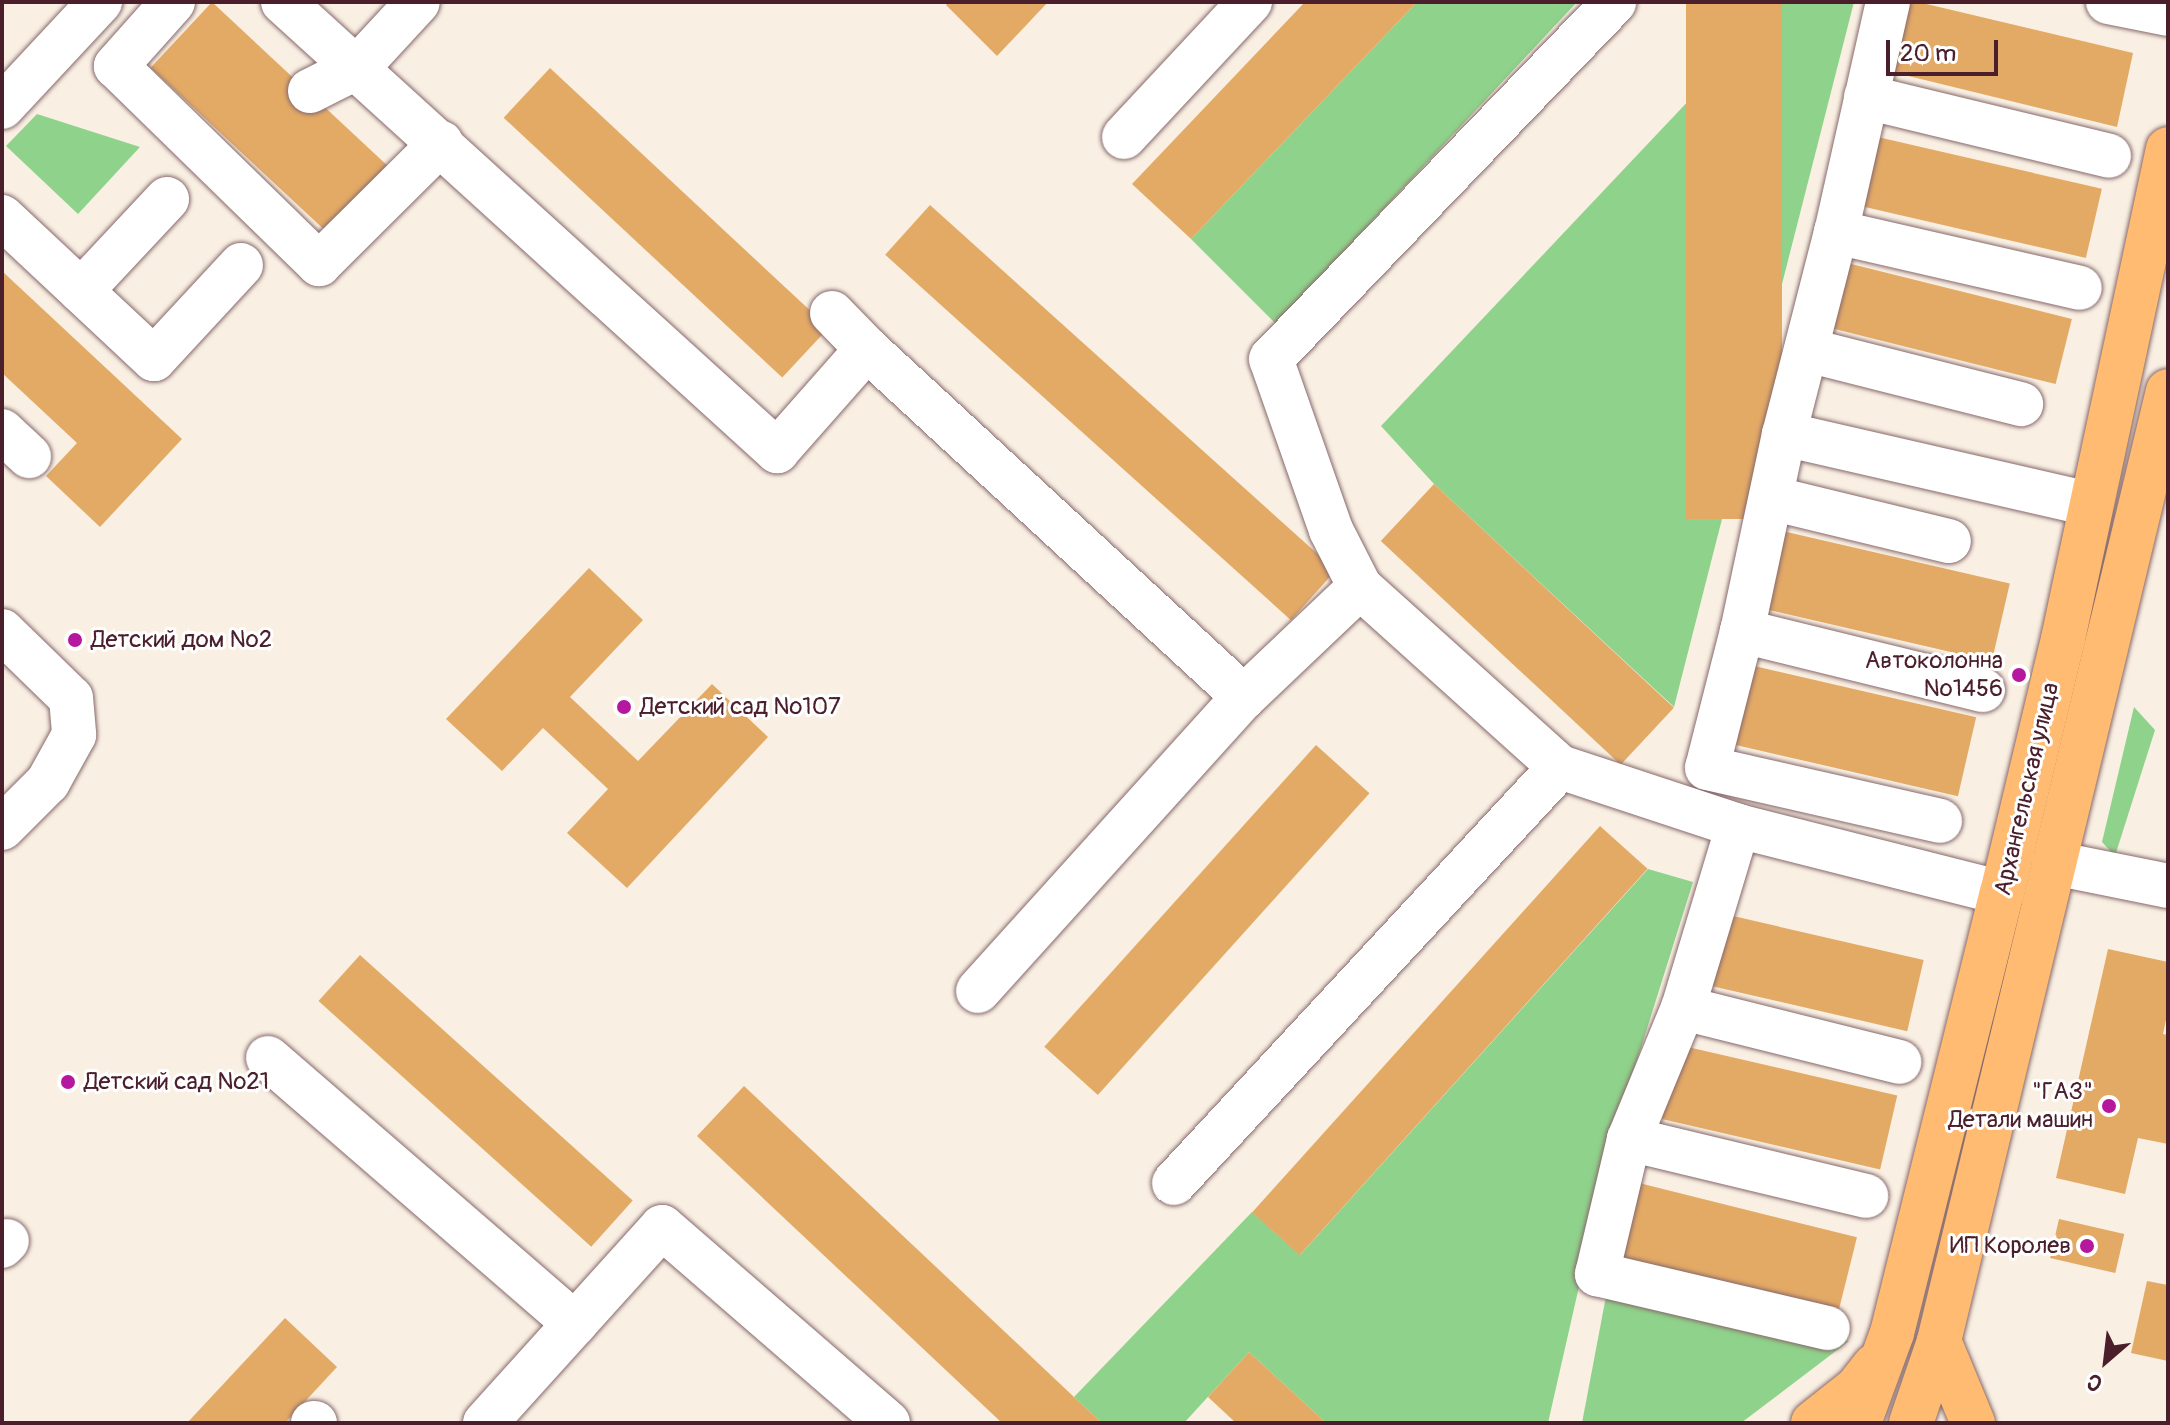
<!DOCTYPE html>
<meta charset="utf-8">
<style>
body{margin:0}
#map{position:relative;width:2170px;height:1425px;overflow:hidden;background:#f9f0e3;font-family:Pangolin,sans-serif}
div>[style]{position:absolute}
.green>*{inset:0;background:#8fd28b}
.building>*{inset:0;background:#e3aa66;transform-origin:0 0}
.roads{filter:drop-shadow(0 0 2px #87686b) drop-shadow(0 0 2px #87686b)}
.minor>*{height:44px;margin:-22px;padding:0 22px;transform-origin:22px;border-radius:22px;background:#fff}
.major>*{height:44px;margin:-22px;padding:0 22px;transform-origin:22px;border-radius:22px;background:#ffbb71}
.dots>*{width:22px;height:22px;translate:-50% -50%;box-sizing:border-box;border:4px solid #fff;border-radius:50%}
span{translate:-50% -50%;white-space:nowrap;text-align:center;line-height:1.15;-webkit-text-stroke:6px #fff;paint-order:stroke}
.poi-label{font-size:24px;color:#4a1f2b}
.left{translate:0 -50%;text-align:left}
.right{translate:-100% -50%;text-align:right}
.street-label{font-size:24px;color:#4a1f2b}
.frame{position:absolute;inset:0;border:4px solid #4a1f2b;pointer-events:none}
.north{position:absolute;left:2066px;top:1321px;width:80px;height:80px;-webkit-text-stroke:6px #fff;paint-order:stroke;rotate:208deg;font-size:22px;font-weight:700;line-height:32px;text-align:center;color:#4a1f2b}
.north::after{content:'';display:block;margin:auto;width:28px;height:36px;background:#4a1f2b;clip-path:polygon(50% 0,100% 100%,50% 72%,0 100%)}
.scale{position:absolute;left:1886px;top:40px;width:112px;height:36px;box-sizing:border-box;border:4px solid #4a1f2b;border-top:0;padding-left:10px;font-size:24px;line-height:28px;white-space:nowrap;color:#4a1f2b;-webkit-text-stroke:6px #fff;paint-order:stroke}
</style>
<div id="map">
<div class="green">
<div style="clip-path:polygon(1417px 2px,1577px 2px,1276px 324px,1191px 239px)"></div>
<div style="clip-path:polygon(1782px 2px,1854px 2px,1674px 707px,1434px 484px,1381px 426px)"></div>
<div style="clip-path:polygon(37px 114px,140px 147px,78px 214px,6px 146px)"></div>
<div style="clip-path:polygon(2134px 707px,2155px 730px,2115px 856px,2102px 842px)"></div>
<div style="clip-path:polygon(1648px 869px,1693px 882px,1613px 1137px,1548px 1423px,1326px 1423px,1249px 1352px,1184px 1423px,1102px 1423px,1074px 1397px,1252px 1212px,1300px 1255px)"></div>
<div style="clip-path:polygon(1607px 1291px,1849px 1341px,1741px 1423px,1582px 1423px)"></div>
</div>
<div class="building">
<div style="left:212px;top:2px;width:243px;height:90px;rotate:43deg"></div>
<div style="clip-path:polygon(948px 2px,1048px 2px,997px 56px,946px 5px)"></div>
<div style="clip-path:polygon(1305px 2px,1417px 2px,1191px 239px,1132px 184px)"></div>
<div style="left:1686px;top:2px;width:96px;height:517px"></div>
<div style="clip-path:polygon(1900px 2px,1918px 2px,2133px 53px,2117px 127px,1884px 70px)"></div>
<div style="left:550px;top:68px;width:381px;height:68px;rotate:43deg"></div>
<div style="left:1869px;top:135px;width:239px;height:71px;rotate:13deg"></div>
<div style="left:930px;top:205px;width:546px;height:67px;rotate:42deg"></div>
<div style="left:1839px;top:261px;width:240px;height:67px;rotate:14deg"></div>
<div style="clip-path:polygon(2px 271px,182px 439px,100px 527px,46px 476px,77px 443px,2px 373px)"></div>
<div style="left:1434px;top:484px;width:328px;height:78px;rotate:43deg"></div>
<div style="left:1774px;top:529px;width:242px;height:80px;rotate:13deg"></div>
<div style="clip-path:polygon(589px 568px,643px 620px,570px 697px,638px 761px,712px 684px,768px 737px,627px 888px,567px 833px,608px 789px,543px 728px,502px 771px,446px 719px)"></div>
<div style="left:1754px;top:666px;width:228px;height:81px;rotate:13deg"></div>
<div style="left:1316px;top:745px;width:72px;height:406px;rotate:42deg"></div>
<div style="left:1600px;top:826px;width:64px;height:520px;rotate:42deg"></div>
<div style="left:1720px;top:913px;width:209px;height:73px;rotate:13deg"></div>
<div style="clip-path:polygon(2108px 949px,2168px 962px,2168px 1011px,2163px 1034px,2168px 1035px,2168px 1144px,2138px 1138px,2125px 1194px,2056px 1178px)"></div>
<div style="left:360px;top:955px;width:367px;height:62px;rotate:42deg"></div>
<div style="left:1679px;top:1045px;width:224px;height:76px;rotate:13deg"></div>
<div style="clip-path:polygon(744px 1086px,1074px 1397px,1102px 1423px,1002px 1423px,697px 1136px)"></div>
<div style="left:1627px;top:1180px;width:237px;height:76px;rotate:14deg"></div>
<div style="left:2059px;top:1219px;width:67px;height:40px;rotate:13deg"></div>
<div style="clip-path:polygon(2147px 1281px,2168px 1285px,2168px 1361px,2131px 1353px)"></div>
<div style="clip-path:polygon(285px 1318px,337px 1367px,285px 1423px,187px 1423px)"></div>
<div style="clip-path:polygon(1249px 1352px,1326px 1423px,1236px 1423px,1208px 1397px)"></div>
</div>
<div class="roads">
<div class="minor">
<div style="left:173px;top:2px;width:86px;rotate:131.7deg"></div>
<div style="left:116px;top:66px;width:284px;rotate:44.3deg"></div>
<div style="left:319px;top:264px;width:172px;rotate:-44.8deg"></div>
<div style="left:283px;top:2px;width:668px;rotate:42.27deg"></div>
<div style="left:777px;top:451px;width:136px;rotate:-48.6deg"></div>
<div style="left:1888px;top:2px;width:236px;rotate:102.7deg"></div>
<div style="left:1836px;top:232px;width:209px;rotate:104.4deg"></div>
<div style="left:1784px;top:434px;width:201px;rotate:102deg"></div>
<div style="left:1742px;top:631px;width:248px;rotate:13.8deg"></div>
<div style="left:2108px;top:2px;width:61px;rotate:11.3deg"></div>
<div style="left:310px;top:91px;width:54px;rotate:-26.6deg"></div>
<div style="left:358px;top:67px;width:88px;rotate:-47.3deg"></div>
<div style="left:1866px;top:97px;width:250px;rotate:13.6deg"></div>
<div style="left:2px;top:107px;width:144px;rotate:-47deg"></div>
<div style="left:1124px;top:137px;width:185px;rotate:-47deg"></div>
<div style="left:2px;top:217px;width:208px;rotate:43.1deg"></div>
<div style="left:154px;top:359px;width:128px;rotate:-47.2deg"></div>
<div style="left:1836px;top:232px;width:250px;rotate:12.9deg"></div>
<div style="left:81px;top:291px;width:126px;rotate:-46.9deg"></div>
<div style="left:832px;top:313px;width:50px;rotate:45.8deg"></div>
<div style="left:867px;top:349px;width:513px;rotate:42.71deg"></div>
<div style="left:1244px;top:697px;width:160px;rotate:-43.5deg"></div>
<div style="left:1360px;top:587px;width:269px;rotate:42deg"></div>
<div style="left:1560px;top:767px;width:188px;rotate:18.3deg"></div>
<div style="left:1738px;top:826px;width:272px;rotate:14.2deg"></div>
<div style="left:1807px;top:350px;width:221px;rotate:14.2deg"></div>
<div style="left:2px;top:431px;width:37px;rotate:43deg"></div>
<div style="left:1784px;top:434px;width:314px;rotate:12.9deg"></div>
<div style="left:1771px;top:498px;width:183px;rotate:13.6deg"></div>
<div style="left:1360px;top:587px;width:64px;rotate:-117deg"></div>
<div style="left:1331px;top:530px;width:181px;rotate:-109.3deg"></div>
<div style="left:1271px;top:359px;width:495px;rotate:-46.1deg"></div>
<div style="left:2px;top:631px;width:96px;rotate:44.2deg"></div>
<div style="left:71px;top:698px;width:37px;rotate:85deg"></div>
<div style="left:74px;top:735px;width:54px;rotate:119deg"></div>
<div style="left:48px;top:782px;width:65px;rotate:135deg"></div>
<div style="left:1742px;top:631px;width:141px;rotate:104.3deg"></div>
<div style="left:1707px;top:768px;width:239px;rotate:12.8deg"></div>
<div style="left:1738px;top:826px;width:190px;rotate:106.8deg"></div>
<div style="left:1683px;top:1008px;width:142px;rotate:112.4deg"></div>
<div style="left:1629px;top:1139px;width:139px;rotate:103.3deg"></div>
<div style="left:1597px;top:1274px;width:237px;rotate:13.2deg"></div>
<div style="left:2054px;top:863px;width:116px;rotate:11.4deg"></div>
<div style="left:978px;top:991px;width:396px;rotate:-47.9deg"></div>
<div style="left:1683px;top:1008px;width:223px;rotate:14deg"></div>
<div style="left:268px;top:1058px;width:406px;rotate:40.9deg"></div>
<div style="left:1629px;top:1139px;width:244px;rotate:13.5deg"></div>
<div style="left:1174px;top:1183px;width:567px;rotate:-47.14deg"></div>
<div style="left:2px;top:1246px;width:7px;rotate:-45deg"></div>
<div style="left:313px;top:1423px;width:2px"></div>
<div style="left:485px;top:1423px;width:264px;rotate:-47.9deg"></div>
<div style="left:662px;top:1227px;width:299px;rotate:40.9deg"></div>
</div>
<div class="major">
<div style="left:1939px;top:1341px;width:89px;rotate:67.5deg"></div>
<div style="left:1813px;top:1423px;width:56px;rotate:-38.5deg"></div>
<div style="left:1857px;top:1388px;width:28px;rotate:-52deg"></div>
<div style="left:1859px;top:1423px;width:96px;rotate:-69.9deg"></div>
<div style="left:1892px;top:1333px;width:454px;rotate:-76deg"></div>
<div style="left:2002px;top:893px;width:261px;rotate:-76.5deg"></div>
<div style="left:2063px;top:639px;width:501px;rotate:-77.91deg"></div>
<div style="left:1911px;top:1423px;width:87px;rotate:-71.1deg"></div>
<div style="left:1939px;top:1341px;width:977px;rotate:-76.45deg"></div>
</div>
</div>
<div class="dots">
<div style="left:75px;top:640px;background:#b5179e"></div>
<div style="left:2019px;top:675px;background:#b5179e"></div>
<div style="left:624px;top:707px;background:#b5179e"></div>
<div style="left:68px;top:1082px;background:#b5179e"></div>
<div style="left:2109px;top:1106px;background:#b5179e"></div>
<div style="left:2087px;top:1246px;background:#b5179e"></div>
</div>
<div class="poi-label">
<span class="left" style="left:91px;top:640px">Детский дом №2</span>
<span class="right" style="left:2003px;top:675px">Автоколонна<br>№1456</span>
<span class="left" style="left:640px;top:707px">Детский сад №107</span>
<span class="left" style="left:84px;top:1082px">Детский сад №21</span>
<span class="right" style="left:2093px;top:1106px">"ГАЗ"<br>Детали машин</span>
<span class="right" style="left:2071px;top:1246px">ИП Королев</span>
</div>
<div class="street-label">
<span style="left:2027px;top:789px;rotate:-77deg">Архангельская улица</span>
</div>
<div class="frame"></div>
<div class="north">С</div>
<div class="scale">20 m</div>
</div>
